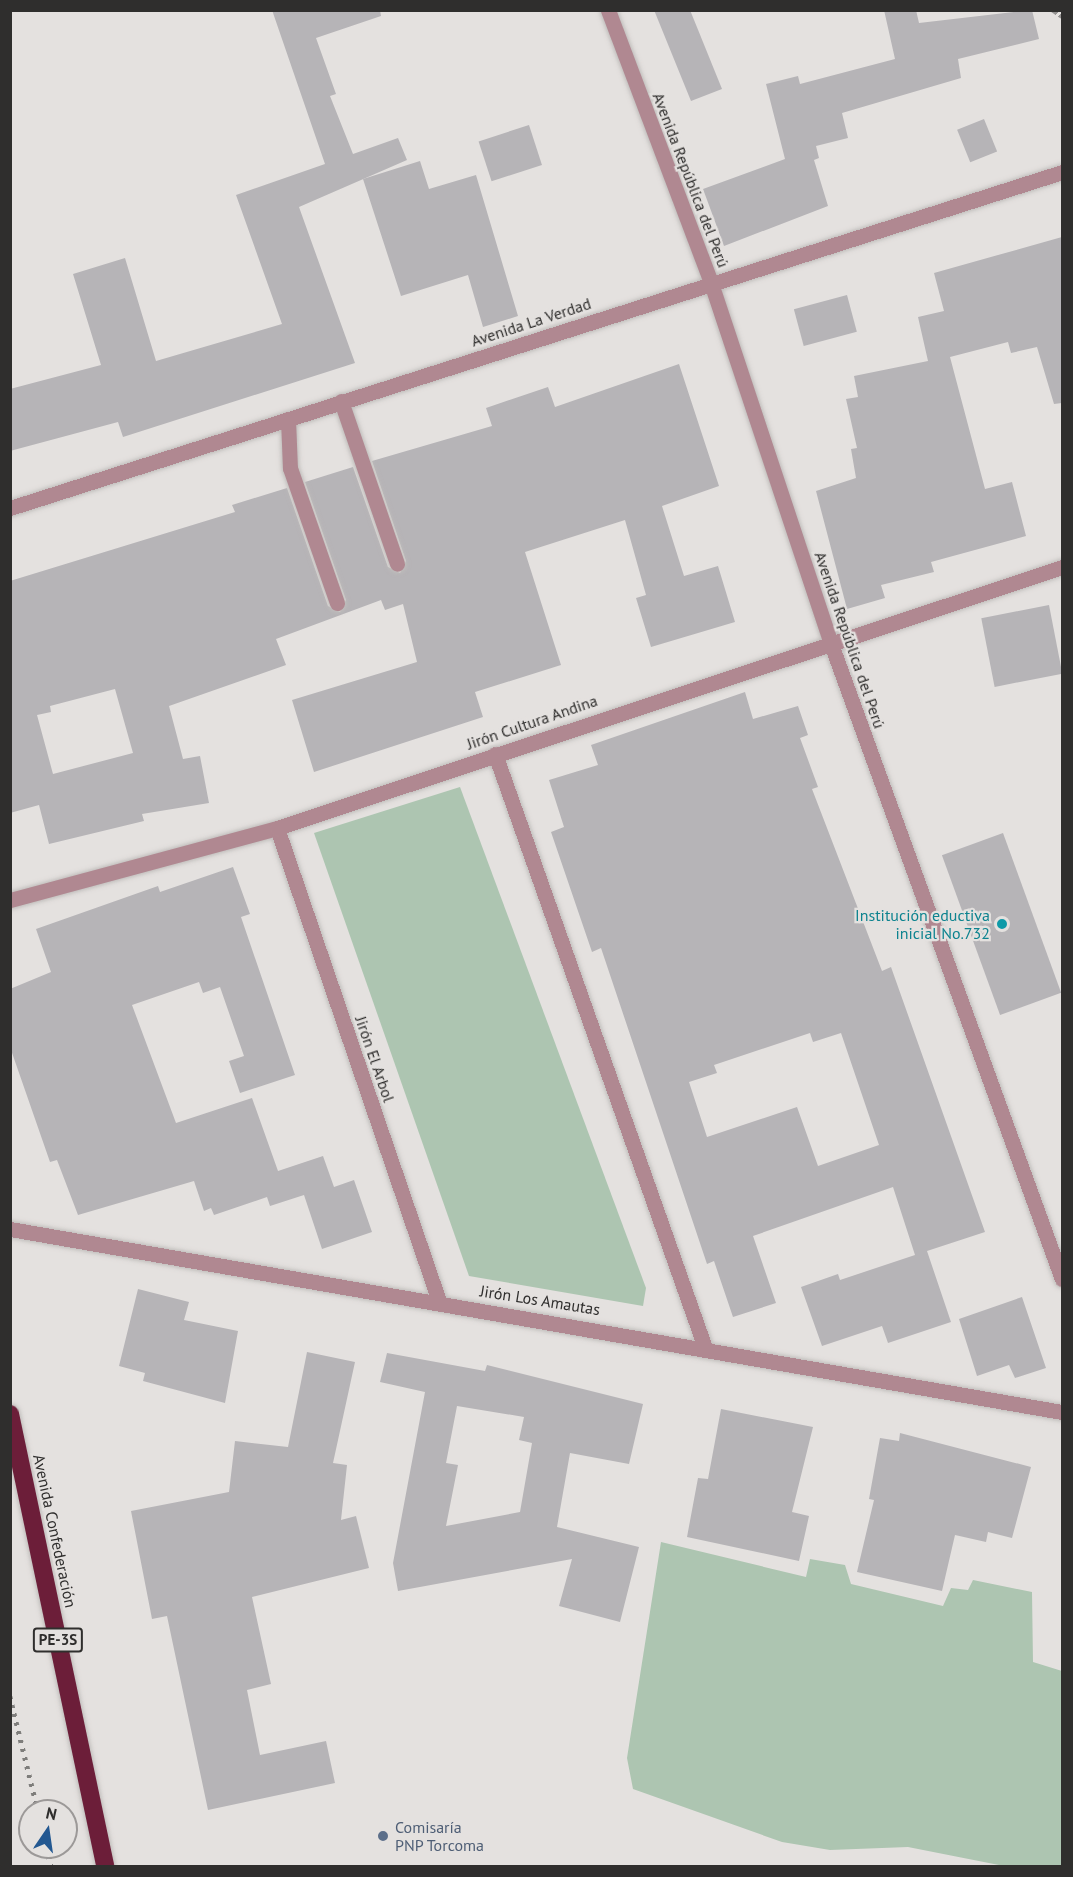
<!DOCTYPE html>
<meta charset="utf-8">
<style>
body{margin:0}
#map{position:relative;width:1073px;height:1877px;overflow:hidden;background:#e4e1df;font-family:"PT Sans",sans-serif}
div>[style]{position:absolute}
.green>*{inset:0;background:#adc5b1}
.building>*{inset:0;background:#b6b4b7;transform-origin:0 0}
.path>*{height:4px;margin-top:-2px;transform-origin:0;background:repeating-linear-gradient(90deg,#939190 0 6px,transparent 0 9px)}
.roads{filter:drop-shadow(0 0 2px #c0bdbb) drop-shadow(0 0 2px #c0bdbb)}
.street>*{height:15px;margin:-7.5px;padding:0 7.5px;transform-origin:7.5px;border-radius:7.5px;background:#b08891}
.highway>*{height:18px;margin:-9px;padding:0 9px;transform-origin:9px;border-radius:9px;background:#6c1e39}
.rail>*{height:4.5px;margin-top:-2.25px;transform-origin:0;background:repeating-linear-gradient(90deg,#7e7d7b 0 3px,transparent 0 9px)}
.dots>*{width:16px;height:16px;translate:-50% -50%;box-sizing:border-box;border:3px solid #e4e1df;border-radius:50%}
span{translate:-50% -50%;white-space:nowrap;text-align:center;line-height:1.15;-webkit-text-stroke:4.5px #e4e1df;paint-order:stroke}
.shield-label span{padding:2px 4px;background:#e4e1df;border:2px solid;border-radius:4px;-webkit-text-stroke-width:0}
.shield-label{font-size:15px;color:#2f2e2d;font-weight:700}
.street-label{font-size:16px;color:#2f2e2d}
.culture-label{font-size:16px;color:#0d838f}
.right{translate:-100% -50%;text-align:right}
.service-label{font-size:16px;color:#4e5e75}
.left{translate:0 -50%;text-align:left}
.frame{position:absolute;inset:0;border:12px solid #2f2e2d;pointer-events:none}
.north{position:absolute;left:18px;top:1799px;width:60px;height:60px;box-sizing:border-box;background:#e4e1df;border:2px solid #9c9998;border-radius:50%;rotate:13deg;font-size:16px;font-weight:700;line-height:24px;text-align:center;color:#2f2e2d}
.north::after{content:'';display:block;margin:auto;width:21px;height:27px;background:#235891;clip-path:polygon(50% 0,100% 100%,50% 72%,0 100%)}
</style>
<div id="map">
<div class="green">
<div style="clip-path:polygon(460px 787px,646px 1288px,643px 1306px,469px 1276px,314px 833px)"></div>
<div style="clip-path:polygon(661px 1542px,806px 1577px,810px 1559px,845px 1565px,851px 1584px,943px 1606px,951px 1588px,968px 1590px,973px 1580px,1032px 1592px,1033px 1662px,1062px 1671px,1062px 1866px,1004px 1866px,908px 1847px,830px 1850px,782px 1842px,633px 1789px,627px 1758px)"></div>
</div>
<div class="building">
<div style="clip-path:polygon(272px 10px,380px 10px,381px 16px,316px 38px,336px 94px,330px 96px,353px 154px,398px 138px,407px 160px,299px 207px,355px 363px,123px 437px,118px 422px,10px 451px,10px 389px,101px 365px,73px 274px,125px 258px,156px 361px,282px 324px,236px 195px,325px 164px)"></div>
<div style="clip-path:polygon(654px 10px,690px 10px,722px 89px,691px 101px)"></div>
<div style="clip-path:polygon(884px 10px,916px 10px,919px 23px,1032px 10px,1039px 39px,958px 59px,961px 78px,842px 113px,848px 138px,816px 146px,819px 158px,814px 160px,828px 206px,724px 246px,703px 189px,785px 159px,766px 84px,798px 76px,800px 84px,895px 59px)"></div>
<div style="left:984px;top:119px;width:35px;height:29px;rotate:68deg"></div>
<div style="left:529px;top:125px;width:42px;height:53px;rotate:72deg"></div>
<div style="clip-path:polygon(420px 161px,429px 189px,476px 175px,518px 316px,483px 327px,468px 275px,401px 296px,363px 179px)"></div>
<div style="clip-path:polygon(1062px 237px,1062px 403px,1054px 404px,1037px 347px,1011px 353px,1008px 342px,950px 357px,985px 489px,1012px 482px,1026px 536px,931px 562px,934px 572px,881px 585px,885px 598px,847px 609px,816px 491px,856px 478px,851px 449px,857px 448px,846px 399px,858px 397px,854px 376px,928px 361px,918px 317px,944px 311px,934px 273px)"></div>
<div style="left:847px;top:295px;width:38px;height:55px;rotate:75deg"></div>
<div style="clip-path:polygon(evenodd,679px 364px,719px 486px,662px 506px,684px 576px,718px 566px,735px 622px,651px 647px,636px 598px,646px 595px,625px 520px,525px 552px,561px 665px,475px 692px,483px 717px,314px 772px,292px 700px,417px 662px,403px 604px,385px 610px,381px 600px,276px 639px,286px 665px,169px 706px,183px 759px,200px 756px,209px 803px,142px 814px,144px 821px,49px 844px,39px 805px,10px 813px,10px 581px,235px 512px,232px 505px,287px 488px,328px 606px,340px 612px,346px 600px,305px 482px,353px 467px,388px 567px,400px 573px,406px 561px,372px 461px,492px 426px,486px 408px,548px 387px,555px 407px,679px 364px,115px 689px,133px 753px,53px 774px,37px 715px,51px 712px,50px 706px,115px 689px)"></div>
<div style="left:1049px;top:605px;width:70px;height:69px;rotate:79deg"></div>
<div style="clip-path:polygon(evenodd,745px 692px,753px 719px,798px 706px,808px 735px,800px 738px,818px 787px,812px 789px,882px 971px,891px 967px,985px 1232px,927px 1251px,951px 1322px,888px 1343px,882px 1326px,822px 1346px,801px 1287px,838px 1274px,840px 1280px,915px 1255px,893px 1187px,753px 1236px,776px 1303px,733px 1317px,714px 1261px,707px 1264px,601px 948px,592px 952px,551px 832px,564px 827px,549px 780px,598px 765px,591px 745px,745px 692px,810px 1033px,813px 1042px,841px 1033px,879px 1145px,818px 1166px,797px 1107px,707px 1137px,689px 1082px,717px 1073px,714px 1065px,810px 1033px)"></div>
<div style="left:1003px;top:833px;width:170px;height:65px;rotate:70deg"></div>
<div style="clip-path:polygon(233px 867px,250px 914px,241px 917px,295px 1075px,240px 1093px,229px 1061px,244px 1056px,220px 987px,203px 993px,199px 982px,132px 1005px,176px 1123px,252px 1098px,278px 1171px,323px 1156px,334px 1187px,354px 1180px,372px 1232px,322px 1249px,304px 1195px,270px 1206px,267px 1197px,214px 1215px,211px 1208px,204px 1211px,194px 1181px,78px 1215px,57px 1160px,50px 1162px,10px 1047px,10px 989px,51px 972px,36px 929px,158px 886px,160px 892px)"></div>
<div style="clip-path:polygon(138px 1289px,189px 1302px,184px 1320px,238px 1331px,225px 1403px,143px 1381px,145px 1373px,119px 1366px)"></div>
<div style="clip-path:polygon(1022px 1297px,1046px 1368px,1015px 1378px,1009px 1365px,977px 1376px,959px 1319px)"></div>
<div style="clip-path:polygon(307px 1352px,355px 1362px,333px 1463px,347px 1465px,341px 1520px,356px 1516px,369px 1568px,252px 1597px,271px 1684px,247px 1690px,260px 1755px,326px 1741px,335px 1783px,208px 1810px,167px 1616px,152px 1619px,131px 1511px,229px 1492px,235px 1441px,288px 1447px)"></div>
<div style="clip-path:polygon(evenodd,387px 1353px,485px 1371px,487px 1365px,643px 1404px,629px 1464px,570px 1453px,557px 1527px,639px 1547px,620px 1622px,559px 1606px,572px 1559px,398px 1591px,393px 1563px,425px 1392px,380px 1382px,387px 1353px,457px 1406px,524px 1417px,519px 1440px,532px 1443px,520px 1512px,446px 1526px,458px 1465px,446px 1463px,457px 1406px)"></div>
<div style="clip-path:polygon(721px 1409px,813px 1427px,792px 1512px,809px 1516px,799px 1561px,687px 1537px,698px 1478px,708px 1479px)"></div>
<div style="clip-path:polygon(900px 1433px,1031px 1467px,1012px 1538px,988px 1532px,986px 1542px,955px 1535px,942px 1591px,857px 1572px,874px 1500px,869px 1499px,880px 1438px,899px 1441px)"></div>
</div>
<div class="path">
<div style="left:1052px;top:10px;width:12px;rotate:35deg"></div>
</div>
<div class="roads">
<div class="street">
<div style="left:608px;top:10px;width:292px;rotate:69.3deg"></div>
<div style="left:711px;top:283px;width:377px;rotate:71.6deg"></div>
<div style="left:830px;top:641px;width:679px;rotate:70.02deg"></div>
<div style="left:341px;top:401px;width:172px;rotate:71deg"></div>
<div style="left:288px;top:419px;width:49px;rotate:87.7deg"></div>
<div style="left:290px;top:468px;width:143px;rotate:70.8deg"></div>
<div style="left:10px;top:508px;width:1104px;rotate:-17.71deg"></div>
<div style="left:495px;top:754px;width:627px;rotate:70.52deg"></div>
<div style="left:277px;top:828px;width:500px;rotate:71.1deg"></div>
<div style="left:10px;top:900px;width:277px;rotate:-15.1deg"></div>
<div style="left:277px;top:828px;width:827px;rotate:-18.39deg"></div>
<div style="left:10px;top:1229px;width:1068px;rotate:9.87deg"></div>
</div>
<div class="highway">
<div style="left:10px;top:1414px;width:462px;rotate:78.1deg"></div>
</div>
</div>
<div class="rail">
<div style="left:10px;top:1696px;width:118px;rotate:76.3deg"></div>
<div style="left:47px;top:1847px;width:19px;rotate:78deg"></div>
</div>
<div class="dots">
<div style="left:1002px;top:924px;background:#0f9aa8"></div>
<div style="left:383px;top:1836px;background:#5c6f8a"></div>
</div>
<div class="shield-label">
<span style="left:58px;top:1640px">PE-3S</span>
</div>
<div class="street-label">
<span style="left:691px;top:180px;rotate:69deg">Avenida República del Perú</span>
<span style="left:531px;top:322px;rotate:-18deg">Avenida La Verdad</span>
<span style="left:850px;top:640px;rotate:71deg">Avenida República del Perú</span>
<span style="left:532px;top:722px;rotate:-19deg">Jirón Cultura Andina</span>
<span style="left:375px;top:1059px;rotate:71deg">Jirón El Arbol</span>
<span style="left:540px;top:1300px;rotate:9deg">Jirón Los Amautas</span>
<span style="left:55px;top:1531px;rotate:78deg">Avenida Confederación</span>
</div>
<div class="culture-label">
<span class="right" style="left:990px;top:924px">Institución eductiva<br>inicial No.732</span>
</div>
<div class="service-label">
<span class="left" style="left:395px;top:1836px">Comisaría<br>PNP Torcoma</span>
</div>
<div class="frame"></div>
<div class="north">N</div>
</div>
